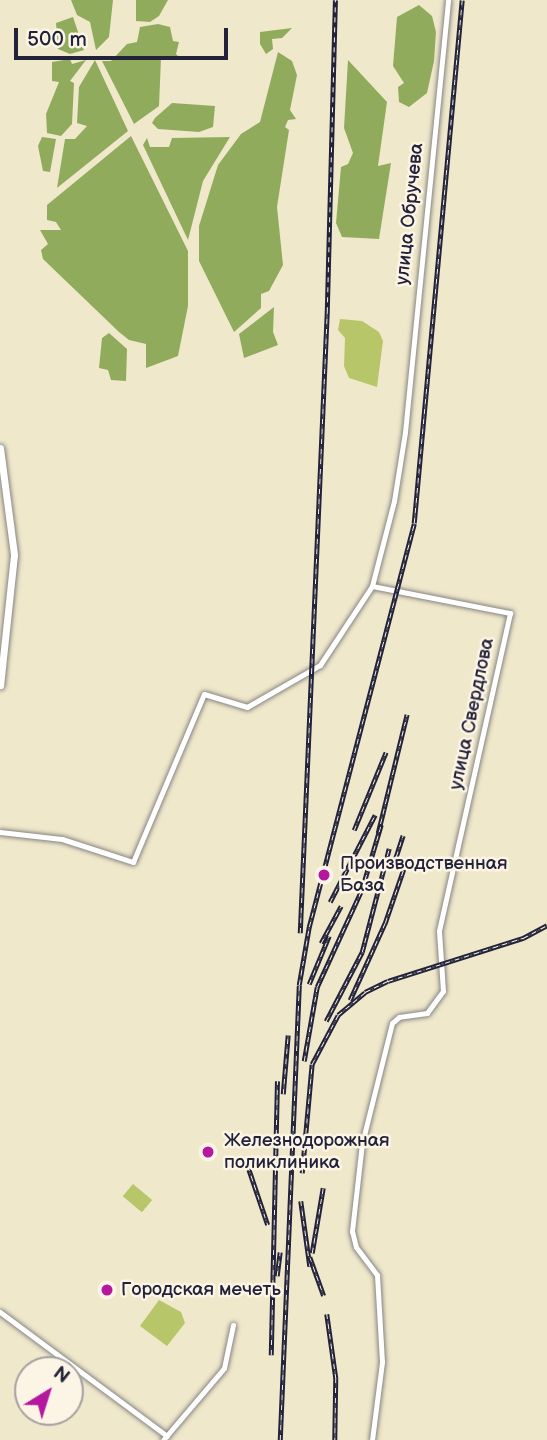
<!DOCTYPE html>
<meta charset="utf-8">
<style>
body{margin:0}
#map{position:relative;width:547px;height:1440px;overflow:hidden;background:#efe8cb;font-family:"Balsamiq Sans",sans-serif}
div>[style]{position:absolute}
.green>*{inset:0;background:#b7c669;transform-origin:0 0}
.forest>*{inset:0;background:#91ab5d}
.roads{filter:drop-shadow(0 0 2px #888583) drop-shadow(0 0 2px #888583)}
.minor>*{height:5px;margin:-2.5px;padding:0 2.5px;transform-origin:2.5px;border-radius:2.5px;background:#fff}
.major>*{height:7px;margin:-3.5px;padding:0 3.5px;transform-origin:3.5px;border-radius:3.5px;background:#fff}
.rail>*{height:4.5px;margin-top:-2.25px;transform-origin:0;background:repeating-linear-gradient(90deg,#fcf5e5 0 5px,#22223b 0 10px);box-sizing:border-box;border-block:2px solid #22223b}
.dots>*{width:19px;height:19px;translate:-50% -50%;box-sizing:border-box;border:4px solid #fcf5e5;border-radius:50%}
span{translate:-50% -50%;white-space:nowrap;text-align:center;line-height:1.15;-webkit-text-stroke:5px #fcf5e5;paint-order:stroke}
.street-label{font-size:19px;color:#22223b}
.poi-label{font-size:19px;color:#22223b}
.left{translate:0 -50%;text-align:left}
.north{position:absolute;left:14px;top:1356px;width:70px;height:70px;box-sizing:border-box;background:#fcf5e5;border:2px solid #a5a1a1;border-radius:50%;rotate:38deg;font-size:19px;font-weight:700;line-height:28px;text-align:center;color:#22223b}
.north::after{content:'';display:block;margin:auto;width:24px;height:32px;background:#b5179e;clip-path:polygon(50% 0,100% 100%,50% 72%,0 100%)}
.scale{position:absolute;left:14px;top:28px;width:214px;height:32px;box-sizing:border-box;border:4px solid #22223b;border-top:0;padding-left:9px;font-size:21px;line-height:24px;white-space:nowrap;color:#22223b;-webkit-text-stroke:5px #fcf5e5;paint-order:stroke}
</style>
<div id="map">
<div class="green">
<div style="clip-path:polygon(340px 319px,362px 321px,379px 332px,383px 341px,377px 387px,349px 378px,344px 366px,345px 338px,338px 330px)"></div>
<div style="left:133px;top:1184px;width:25px;height:16px;rotate:40deg"></div>
<div style="clip-path:polygon(159px 1300px,181px 1312px,185px 1323px,167px 1346px,140px 1326px)"></div>
</div>
<div class="forest">
<div style="clip-path:polygon(113px 0,109px 37px,96px 50px,90px 22px,77px 15px,71px 0)"></div>
<div style="clip-path:polygon(136px 0,168px 0,159px 16px,150px 22px,136px 21px)"></div>
<div style="clip-path:polygon(419px 5px,432px 16px,436px 32px,434px 61px,427px 93px,409px 107px,399px 102px,398px 87px,404px 83px,393px 66px,397px 17px)"></div>
<div style="clip-path:polygon(73px 17px,84px 50px,70px 54px,58px 49px,56px 23px)"></div>
<div style="clip-path:polygon(158px 24px,170px 27px,173px 41px,179px 42px,176px 54px,180px 58px,161px 58px,159px 106px,134px 124px,102px 61px,111px 61px,127px 44px,137px 42px,140px 27px)"></div>
<div style="clip-path:polygon(292px 28px,282px 38px,272px 39px,273px 49px,266px 54px,260px 44px,260px 32px)"></div>
<div style="clip-path:polygon(278px 52px,292px 61px,297px 75px,290px 110px,296px 119px,288px 120px,285px 127px,289px 130px,277px 207px,283px 265px,269px 291px,261px 294px,261px 308px,234px 332px,199px 261px,199px 226px,218px 165px,241px 134px,260px 122px)"></div>
<div style="clip-path:polygon(70px 59px,72px 64px,86px 60px,70px 81px,74px 83px,72px 124px,61px 136px,47px 133px,46px 114px,59px 82px,52px 81px,52px 62px)"></div>
<div style="clip-path:polygon(95px 60px,128px 131px,57px 188px,65px 139px,75px 139px,87px 126px,77px 123px,79px 87px)"></div>
<div style="clip-path:polygon(348px 60px,387px 102px,378px 166px,391px 163px,379px 239px,342px 237px,336px 223px,341px 167px,348px 164px,353px 153px,344px 128px)"></div>
<div style="clip-path:polygon(172px 103px,215px 106px,213px 127px,199px 132px,158px 129px,152px 123px,155px 118px)"></div>
<div style="clip-path:polygon(131px 136px,188px 251px,188px 306px,178px 356px,146px 368px,146px 344px,129px 340px,119px 332px,43px 259px,41px 250px,48px 244px,40px 230px,61px 230px,56px 222px,47px 220px,47px 205px)"></div>
<div style="clip-path:polygon(42px 137px,56px 139px,50px 172px,43px 171px,38px 146px)"></div>
<div style="clip-path:polygon(230px 137px,203px 181px,188px 240px,143px 145px,147px 138px,150px 147px,169px 147px,172px 138px)"></div>
<div style="clip-path:polygon(274px 307px,273px 332px,278px 345px,244px 358px,239px 334px)"></div>
<div style="clip-path:polygon(109px 333px,127px 349px,126px 381px,111px 380px,108px 370px,99px 368px,102px 338px)"></div>
</div>
<div class="roads">
<div class="minor">
<div style="left:372px;top:586px;width:141px;rotate:11.1deg"></div>
<div style="left:510px;top:613px;width:326px;rotate:102.6deg"></div>
<div style="left:439px;top:931px;width:60px;rotate:86.2deg"></div>
<div style="left:443px;top:991px;width:27px;rotate:126deg"></div>
<div style="left:427px;top:1013px;width:28px;rotate:172deg"></div>
<div style="left:399px;top:1017px;width:9px;rotate:139deg"></div>
<div style="left:392px;top:1023px;width:124px;rotate:104deg"></div>
<div style="left:362px;top:1143px;width:89px;rotate:96.5deg"></div>
<div style="left:352px;top:1231px;width:16px;rotate:76deg"></div>
<div style="left:356px;top:1247px;width:35px;rotate:53deg"></div>
<div style="left:377px;top:1275px;width:87px;rotate:86.7deg"></div>
<div style="left:382px;top:1362px;width:79px;rotate:97.3deg"></div>
<div style="left:0;top:832px;width:62px;rotate:6.4deg"></div>
<div style="left:62px;top:839px;width:75px;rotate:17.9deg"></div>
<div style="left:133px;top:862px;width:182px;rotate:-67.1deg"></div>
<div style="left:204px;top:694px;width:45px;rotate:16.8deg"></div>
<div style="left:247px;top:707px;width:84px;rotate:-29.9deg"></div>
<div style="left:320px;top:665px;width:95px;rotate:-56.6deg"></div>
<div style="left:372px;top:586px;width:88px;rotate:-75.5deg"></div>
<div style="left:394px;top:501px;width:70px;rotate:-80.9deg"></div>
<div style="left:405px;top:432px;width:434px;rotate:-84.3deg"></div>
<div style="left:0;top:1312px;width:208px;rotate:36.6deg"></div>
<div style="left:163px;top:1440px;width:94px;rotate:-49.7deg"></div>
<div style="left:224px;top:1368px;width:44px;rotate:-78.2deg"></div>
</div>
<div class="major">
<div style="left:0;top:448px;width:108px;rotate:82.5deg"></div>
<div style="left:14px;top:555px;width:131px;rotate:96.1deg"></div>
</div>
</div>
<div class="rail">
<div style="left:354px;top:830px;width:84px;rotate:-67.7deg"></div>
<div style="left:378px;top:833px;width:122px;rotate:-76.3deg"></div>
<div style="left:393px;top:866px;width:32px;rotate:-72deg"></div>
<div style="left:330px;top:902px;width:98px;rotate:-62.7deg"></div>
<div style="left:300px;top:933px;width:622px;rotate:-87.51deg"></div>
<div style="left:327px;top:312px;width:312px;rotate:-88.5deg"></div>
<div style="left:321px;top:943px;width:42px;rotate:-61.6deg"></div>
<div style="left:309px;top:984px;width:52px;rotate:-67.4deg"></div>
<div style="left:350px;top:1000px;width:85px;rotate:-65.6deg"></div>
<div style="left:385px;top:923px;width:68px;rotate:-71deg"></div>
<div style="left:326px;top:1021px;width:78px;rotate:-62.4deg"></div>
<div style="left:362px;top:952px;width:107px;rotate:-75.4deg"></div>
<div style="left:304px;top:1061px;width:75px;rotate:-80deg"></div>
<div style="left:317px;top:987px;width:108px;rotate:-65.3deg"></div>
<div style="left:362px;top:889px;width:67px;rotate:-73.5deg"></div>
<div style="left:283px;top:1094px;width:59px;rotate:-85.2deg"></div>
<div style="left:248px;top:1166px;width:62px;rotate:71.3deg"></div>
<div style="left:302px;top:1173px;width:109px;rotate:-84.8deg"></div>
<div style="left:312px;top:1064px;width:55px;rotate:-62deg"></div>
<div style="left:338px;top:1015px;width:35px;rotate:-40deg"></div>
<div style="left:365px;top:992px;width:25px;rotate:-26deg"></div>
<div style="left:388px;top:981px;width:142px;rotate:-17.7deg"></div>
<div style="left:523px;top:938px;width:27px;rotate:-28deg"></div>
<div style="left:301px;top:1201px;width:66px;rotate:82.1deg"></div>
<div style="left:312px;top:1253px;width:66px;rotate:-80.4deg"></div>
<div style="left:310px;top:1257px;width:41px;rotate:70.3deg"></div>
<div style="left:277px;top:1276px;width:24px;rotate:-83deg"></div>
<div style="left:327px;top:1314px;width:65px;rotate:82deg"></div>
<div style="left:336px;top:1378px;width:62px;rotate:90.9deg"></div>
<div style="left:271px;top:1355px;width:274px;rotate:-88.7deg"></div>
<div style="left:280px;top:1440px;width:455px;rotate:-87.6deg"></div>
<div style="left:299px;top:985px;width:59px;rotate:-80.2deg"></div>
<div style="left:309px;top:927px;width:417px;rotate:-75.4deg"></div>
<div style="left:414px;top:523px;width:525px;rotate:-84.76deg"></div>
</div>
<div class="dots">
<div style="left:324px;top:875px;background:#b5179e"></div>
<div style="left:208px;top:1152px;background:#b5179e"></div>
<div style="left:107px;top:1290px;background:#b5179e"></div>
</div>
<div class="street-label">
<span style="left:410px;top:214px;rotate:-84deg">улица Обручева</span>
<span style="left:472px;top:714px;rotate:-78deg">улица Свердлова</span>
</div>
<div class="poi-label">
<span class="left" style="left:340px;top:875px">Производственная<br>База</span>
<span class="left" style="left:224px;top:1152px">Железнодорожная<br>поликлиника</span>
<span class="left" style="left:121px;top:1290px">Городская мечеть</span>
</div>
<div class="north">N</div>
<div class="scale">500 m</div>
</div>
